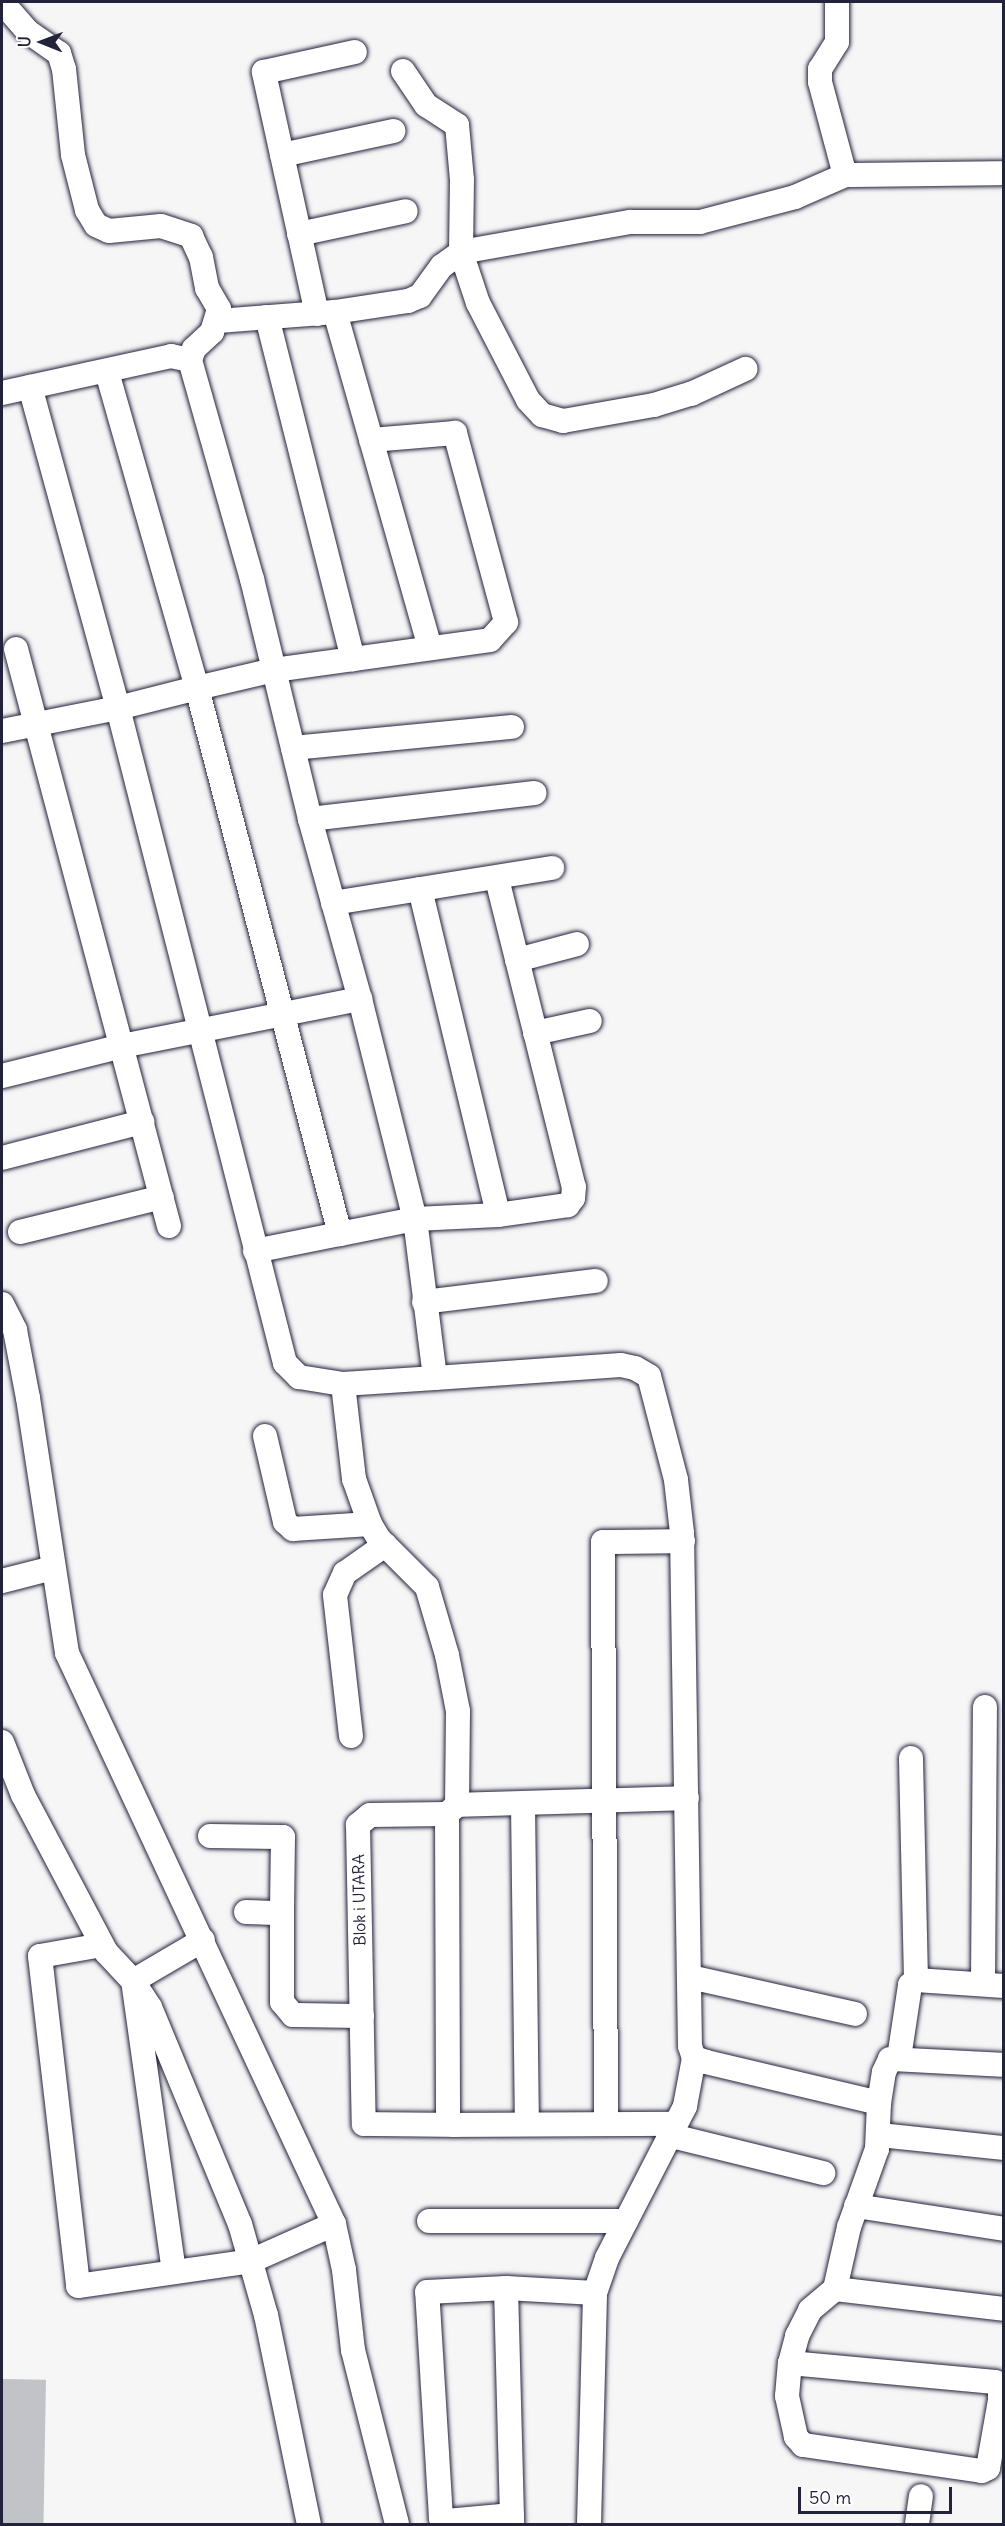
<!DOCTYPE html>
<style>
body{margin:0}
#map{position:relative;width:1005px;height:2526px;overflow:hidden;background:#f6f6f7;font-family:Delius,sans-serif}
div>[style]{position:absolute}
.building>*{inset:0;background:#c2c2c9;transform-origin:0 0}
.roads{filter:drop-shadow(0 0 2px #22223b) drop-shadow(0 0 2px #22223b)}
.street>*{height:24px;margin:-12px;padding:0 12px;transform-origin:12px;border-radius:12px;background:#fff}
span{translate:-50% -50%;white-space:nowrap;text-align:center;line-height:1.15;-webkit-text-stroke:4.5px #fff;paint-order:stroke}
.street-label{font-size:16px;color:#22223b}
.frame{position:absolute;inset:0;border:3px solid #22223b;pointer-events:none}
.north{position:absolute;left:12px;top:12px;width:60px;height:60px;-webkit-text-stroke:4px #fff;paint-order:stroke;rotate:271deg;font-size:16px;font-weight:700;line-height:24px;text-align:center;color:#22223b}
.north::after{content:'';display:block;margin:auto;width:21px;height:27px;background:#22223b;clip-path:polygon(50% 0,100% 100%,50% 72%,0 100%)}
.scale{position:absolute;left:798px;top:2487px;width:154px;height:27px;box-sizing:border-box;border:3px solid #22223b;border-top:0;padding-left:8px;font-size:18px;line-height:21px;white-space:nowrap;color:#22223b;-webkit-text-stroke:4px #fff;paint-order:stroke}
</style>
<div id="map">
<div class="building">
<div style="left:3px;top:2379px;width:43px;height:145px;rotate:1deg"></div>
</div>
<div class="roads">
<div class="street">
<div style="left:2px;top:2px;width:38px;rotate:49deg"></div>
<div style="left:27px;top:31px;width:39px;rotate:35deg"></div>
<div style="left:59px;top:53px;width:17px;rotate:73deg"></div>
<div style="left:64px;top:69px;width:86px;rotate:84deg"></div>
<div style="left:73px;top:155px;width:57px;rotate:75.7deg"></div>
<div style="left:87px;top:210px;width:17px;rotate:59deg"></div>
<div style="left:96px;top:225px;width:14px;rotate:25deg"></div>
<div style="left:109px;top:231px;width:52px;rotate:-5.5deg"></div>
<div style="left:161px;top:226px;width:32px;rotate:18deg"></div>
<div style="left:191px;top:236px;width:23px;rotate:65deg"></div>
<div style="left:201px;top:257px;width:32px;rotate:79deg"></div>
<div style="left:207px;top:288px;width:24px;rotate:60deg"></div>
<div style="left:219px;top:309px;width:24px;rotate:107deg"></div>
<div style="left:212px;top:332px;width:25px;rotate:137deg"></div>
<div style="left:194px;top:349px;width:12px;rotate:110deg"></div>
<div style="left:837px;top:2px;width:40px;rotate:90deg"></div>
<div style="left:837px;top:42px;width:32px;rotate:122deg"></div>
<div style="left:820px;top:69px;width:13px;rotate:90deg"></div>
<div style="left:820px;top:82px;width:96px;rotate:75deg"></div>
<div style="left:403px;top:71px;width:41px;rotate:55.9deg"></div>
<div style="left:426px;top:105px;width:37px;rotate:33deg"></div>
<div style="left:457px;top:125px;width:55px;rotate:84.8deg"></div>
<div style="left:462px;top:180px;width:72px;rotate:90.8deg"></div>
<div style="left:461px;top:252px;width:54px;rotate:71.6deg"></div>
<div style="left:478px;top:303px;width:109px;rotate:62.7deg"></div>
<div style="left:528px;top:400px;width:21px;rotate:47deg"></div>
<div style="left:542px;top:415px;width:22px;rotate:16deg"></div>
<div style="left:563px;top:421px;width:92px;rotate:-10deg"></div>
<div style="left:654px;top:405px;width:39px;rotate:-17deg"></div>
<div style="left:691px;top:394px;width:60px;rotate:-24.8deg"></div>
<div style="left:282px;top:155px;width:114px;rotate:-12.2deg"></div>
<div style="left:299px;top:234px;width:109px;rotate:-12.1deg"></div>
<div style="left:335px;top:312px;width:349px;rotate:74.2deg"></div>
<div style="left:317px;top:314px;width:248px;rotate:-102.4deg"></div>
<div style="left:264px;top:72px;width:93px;rotate:-12.4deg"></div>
<div style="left:267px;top:317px;width:353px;rotate:75.9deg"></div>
<div style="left:218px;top:321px;width:117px;rotate:-4.4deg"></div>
<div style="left:335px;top:312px;width:74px;rotate:-8.6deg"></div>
<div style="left:408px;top:301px;width:13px;rotate:-23deg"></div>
<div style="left:420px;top:296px;width:37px;rotate:-54deg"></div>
<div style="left:442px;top:266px;width:24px;rotate:-36deg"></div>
<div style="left:461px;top:252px;width:172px;rotate:-10.1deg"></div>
<div style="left:630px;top:222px;width:70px"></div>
<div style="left:700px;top:222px;width:98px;rotate:-14.7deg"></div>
<div style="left:795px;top:197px;width:55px;rotate:-23.7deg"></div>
<div style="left:845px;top:175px;width:159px;rotate:-0.7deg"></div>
<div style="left:107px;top:372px;width:329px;rotate:74.1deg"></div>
<div style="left:197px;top:688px;width:79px;rotate:-13.2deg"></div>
<div style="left:274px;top:670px;width:218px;rotate:-7.9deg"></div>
<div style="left:490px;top:640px;width:24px;rotate:-48deg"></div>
<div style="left:506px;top:622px;width:196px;rotate:-105.1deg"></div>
<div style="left:455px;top:433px;width:84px;rotate:175.2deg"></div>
<div style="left:2px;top:393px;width:173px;rotate:-12.3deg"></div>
<div style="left:171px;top:356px;width:19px;rotate:12deg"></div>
<div style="left:190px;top:360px;width:228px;rotate:74.2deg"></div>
<div style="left:252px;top:579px;width:247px;rotate:76.4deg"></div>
<div style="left:310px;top:819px;width:187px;rotate:74.5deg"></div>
<div style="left:360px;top:999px;width:227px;rotate:76deg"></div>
<div style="left:415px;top:1219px;width:76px;rotate:168.7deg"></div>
<div style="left:340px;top:1234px;width:564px;rotate:-104.68deg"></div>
<div style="left:197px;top:688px;width:81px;rotate:165.8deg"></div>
<div style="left:118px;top:708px;width:676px;rotate:75.7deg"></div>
<div style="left:285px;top:1363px;width:20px;rotate:45deg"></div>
<div style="left:299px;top:1377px;width:45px;rotate:9deg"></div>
<div style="left:343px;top:1384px;width:96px;rotate:83.4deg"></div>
<div style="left:354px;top:1479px;width:48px;rotate:70.4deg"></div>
<div style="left:370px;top:1524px;width:17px;rotate:59deg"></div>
<div style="left:379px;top:1539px;width:68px;rotate:45deg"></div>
<div style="left:427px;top:1587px;width:71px;rotate:73.6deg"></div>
<div style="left:447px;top:1655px;width:57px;rotate:78.9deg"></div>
<div style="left:458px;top:1711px;width:94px;rotate:90.6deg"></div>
<div style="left:457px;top:1805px;width:13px;rotate:138deg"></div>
<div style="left:447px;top:1814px;width:77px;rotate:179.3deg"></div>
<div style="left:370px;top:1815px;width:16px;rotate:140deg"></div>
<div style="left:358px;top:1825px;width:299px;rotate:88.9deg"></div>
<div style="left:364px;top:2124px;width:90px;rotate:0.6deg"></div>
<div style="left:16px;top:649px;width:597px;rotate:75.15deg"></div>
<div style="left:2px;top:731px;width:118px;rotate:-11.2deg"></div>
<div style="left:118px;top:708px;width:333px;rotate:-105.3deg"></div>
<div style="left:293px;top:748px;width:220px;rotate:-5.5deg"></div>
<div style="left:310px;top:819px;width:226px;rotate:-6.6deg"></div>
<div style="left:497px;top:879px;width:317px;rotate:76deg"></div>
<div style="left:574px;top:1187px;width:11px;rotate:95deg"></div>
<div style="left:573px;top:1198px;width:9px;rotate:126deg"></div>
<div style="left:568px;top:1205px;width:71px;rotate:171.9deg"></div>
<div style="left:498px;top:1215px;width:83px;rotate:177.2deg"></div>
<div style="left:415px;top:1219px;width:160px;rotate:82.8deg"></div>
<div style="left:435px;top:1378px;width:186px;rotate:-4deg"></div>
<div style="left:621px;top:1365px;width:14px;rotate:12deg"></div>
<div style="left:635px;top:1368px;width:16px;rotate:30deg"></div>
<div style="left:649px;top:1376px;width:107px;rotate:75.4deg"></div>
<div style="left:676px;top:1480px;width:53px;rotate:83.5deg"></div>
<div style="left:682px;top:1533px;width:513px;rotate:89.11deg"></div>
<div style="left:690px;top:2046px;width:13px;rotate:72deg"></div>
<div style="left:694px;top:2058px;width:13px;rotate:18deg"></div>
<div style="left:706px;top:2062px;width:178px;rotate:13.3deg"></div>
<div style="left:420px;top:889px;width:335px;rotate:76.5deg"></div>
<div style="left:333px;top:903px;width:222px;rotate:-9.1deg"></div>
<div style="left:517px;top:960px;width:62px;rotate:-14.9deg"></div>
<div style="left:535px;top:1033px;width:56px;rotate:-12.3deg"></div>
<div style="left:2px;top:1076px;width:124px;rotate:-14deg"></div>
<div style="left:122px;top:1046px;width:243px;rotate:-11.2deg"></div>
<div style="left:2px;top:1158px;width:145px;rotate:-14.4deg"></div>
<div style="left:20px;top:1232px;width:146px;rotate:-13.8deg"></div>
<div style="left:255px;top:1251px;width:87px;rotate:-11.3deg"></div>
<div style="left:424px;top:1302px;width:173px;rotate:-7deg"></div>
<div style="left:2px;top:1304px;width:29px;rotate:63deg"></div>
<div style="left:15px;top:1330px;width:69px;rotate:79.2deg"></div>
<div style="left:28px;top:1398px;width:258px;rotate:81.3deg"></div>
<div style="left:67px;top:1653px;width:630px;rotate:64.94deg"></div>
<div style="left:334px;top:2224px;width:47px;rotate:77.7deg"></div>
<div style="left:344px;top:2270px;width:81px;rotate:83.6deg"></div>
<div style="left:353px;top:2350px;width:179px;rotate:75.8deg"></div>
<div style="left:343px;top:1384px;width:92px;rotate:-3.7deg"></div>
<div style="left:265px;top:1436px;width:88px;rotate:76.9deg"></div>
<div style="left:285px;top:1522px;width:11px;rotate:41deg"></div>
<div style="left:293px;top:1529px;width:77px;rotate:-3.7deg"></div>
<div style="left:2px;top:1581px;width:53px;rotate:-14.3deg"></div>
<div style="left:351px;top:1736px;width:142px;rotate:-96.5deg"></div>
<div style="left:335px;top:1595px;width:24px;rotate:-66deg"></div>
<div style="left:345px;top:1573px;width:49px;rotate:-35deg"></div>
<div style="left:2px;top:1742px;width:57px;rotate:68.4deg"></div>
<div style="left:23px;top:1795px;width:178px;rotate:62.1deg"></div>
<div style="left:106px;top:1952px;width:40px;rotate:47deg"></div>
<div style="left:133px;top:1981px;width:31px;rotate:57deg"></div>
<div style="left:150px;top:2007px;width:235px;rotate:67.5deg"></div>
<div style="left:240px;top:2224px;width:95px;rotate:74.1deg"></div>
<div style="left:266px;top:2315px;width:213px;rotate:78.4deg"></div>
<div style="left:523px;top:1804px;width:320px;rotate:89.3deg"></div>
<div style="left:457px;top:1805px;width:230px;rotate:-1.7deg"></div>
<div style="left:447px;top:1814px;width:303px;rotate:89.8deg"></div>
<div style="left:448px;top:2117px;width:10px;rotate:53deg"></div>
<div style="left:454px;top:2125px;width:219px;rotate:-0.3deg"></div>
<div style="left:210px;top:1836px;width:73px;rotate:0.8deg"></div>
<div style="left:283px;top:1837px;width:76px;rotate:90.8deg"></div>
<div style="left:246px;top:1912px;width:36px;rotate:2deg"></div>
<div style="left:282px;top:1913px;width:89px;rotate:90deg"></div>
<div style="left:282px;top:2002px;width:17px;rotate:50deg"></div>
<div style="left:293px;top:2015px;width:69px;rotate:0.8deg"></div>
<div style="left:102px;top:1945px;width:63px;rotate:169.9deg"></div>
<div style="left:40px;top:1956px;width:332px;rotate:83.4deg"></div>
<div style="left:78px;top:2286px;width:175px;rotate:-8.2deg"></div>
<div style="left:251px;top:2261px;width:91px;rotate:-24deg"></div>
<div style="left:690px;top:1977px;width:169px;rotate:12.6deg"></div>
<div style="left:916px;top:1980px;width:88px;rotate:3.9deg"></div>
<div style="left:983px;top:1984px;width:277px;rotate:-89.6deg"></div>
<div style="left:899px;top:2058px;width:74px;rotate:-81.4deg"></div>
<div style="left:910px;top:1985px;width:8px;rotate:-40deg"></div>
<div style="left:916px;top:1980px;width:222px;rotate:-91.3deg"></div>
<div style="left:606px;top:2123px;width:581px;rotate:-90.3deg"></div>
<div style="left:603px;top:1542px;width:80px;rotate:-0.7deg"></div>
<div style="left:668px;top:2135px;width:160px;rotate:13.8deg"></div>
<div style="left:880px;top:2135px;width:125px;rotate:6deg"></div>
<div style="left:856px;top:2206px;width:150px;rotate:8.8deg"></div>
<div style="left:429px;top:2221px;width:197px"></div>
<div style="left:174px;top:2272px;width:294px;rotate:-98deg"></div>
<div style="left:133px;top:1981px;width:81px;rotate:-30.4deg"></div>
<div style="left:506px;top:2288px;width:236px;rotate:88.5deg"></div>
<div style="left:835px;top:2289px;width:170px;rotate:6.7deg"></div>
<div style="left:790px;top:2363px;width:206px;rotate:5.3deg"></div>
<div style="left:995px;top:2382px;width:8px;rotate:50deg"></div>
<div style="left:1000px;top:2388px;width:12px;rotate:90deg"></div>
<div style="left:1000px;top:2400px;width:69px;rotate:100deg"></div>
<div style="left:988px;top:2468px;width:7px;rotate:153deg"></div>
<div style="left:982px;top:2471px;width:181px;rotate:-171.7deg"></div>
<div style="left:803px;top:2445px;width:11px;rotate:-131deg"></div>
<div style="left:796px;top:2437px;width:42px;rotate:-102.4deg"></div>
<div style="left:787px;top:2396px;width:33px;rotate:-85deg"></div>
<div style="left:790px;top:2363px;width:28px;rotate:-75deg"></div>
<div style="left:797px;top:2336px;width:29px;rotate:-63deg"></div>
<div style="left:810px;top:2310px;width:33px;rotate:-40deg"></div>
<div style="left:835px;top:2289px;width:64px;rotate:-77.3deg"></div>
<div style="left:849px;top:2227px;width:83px;rotate:-70.3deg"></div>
<div style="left:877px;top:2149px;width:46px;rotate:-87.5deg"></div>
<div style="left:879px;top:2103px;width:31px;rotate:-81deg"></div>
<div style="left:884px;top:2072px;width:14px;rotate:-65deg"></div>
<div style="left:890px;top:2059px;width:114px;rotate:3deg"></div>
<div style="left:512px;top:2515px;width:66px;rotate:174.8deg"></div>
<div style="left:446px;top:2521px;width:6px;rotate:-149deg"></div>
<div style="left:441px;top:2518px;width:226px;rotate:-93.5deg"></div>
<div style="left:427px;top:2292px;width:79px;rotate:-2.9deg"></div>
<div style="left:506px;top:2288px;width:89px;rotate:3.2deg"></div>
<div style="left:589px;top:2524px;width:231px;rotate:-88.5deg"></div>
<div style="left:595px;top:2293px;width:37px;rotate:-71deg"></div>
<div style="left:607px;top:2258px;width:171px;rotate:-62.8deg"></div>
<div style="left:685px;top:2106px;width:49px;rotate:-79.4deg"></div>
<div style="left:917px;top:2524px;width:28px;rotate:-82deg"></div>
</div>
</div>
<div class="street-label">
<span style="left:359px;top:1900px;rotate:-91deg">Blok i UTARA</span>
</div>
<div class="frame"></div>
<div class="north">U</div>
<div class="scale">50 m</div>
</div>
